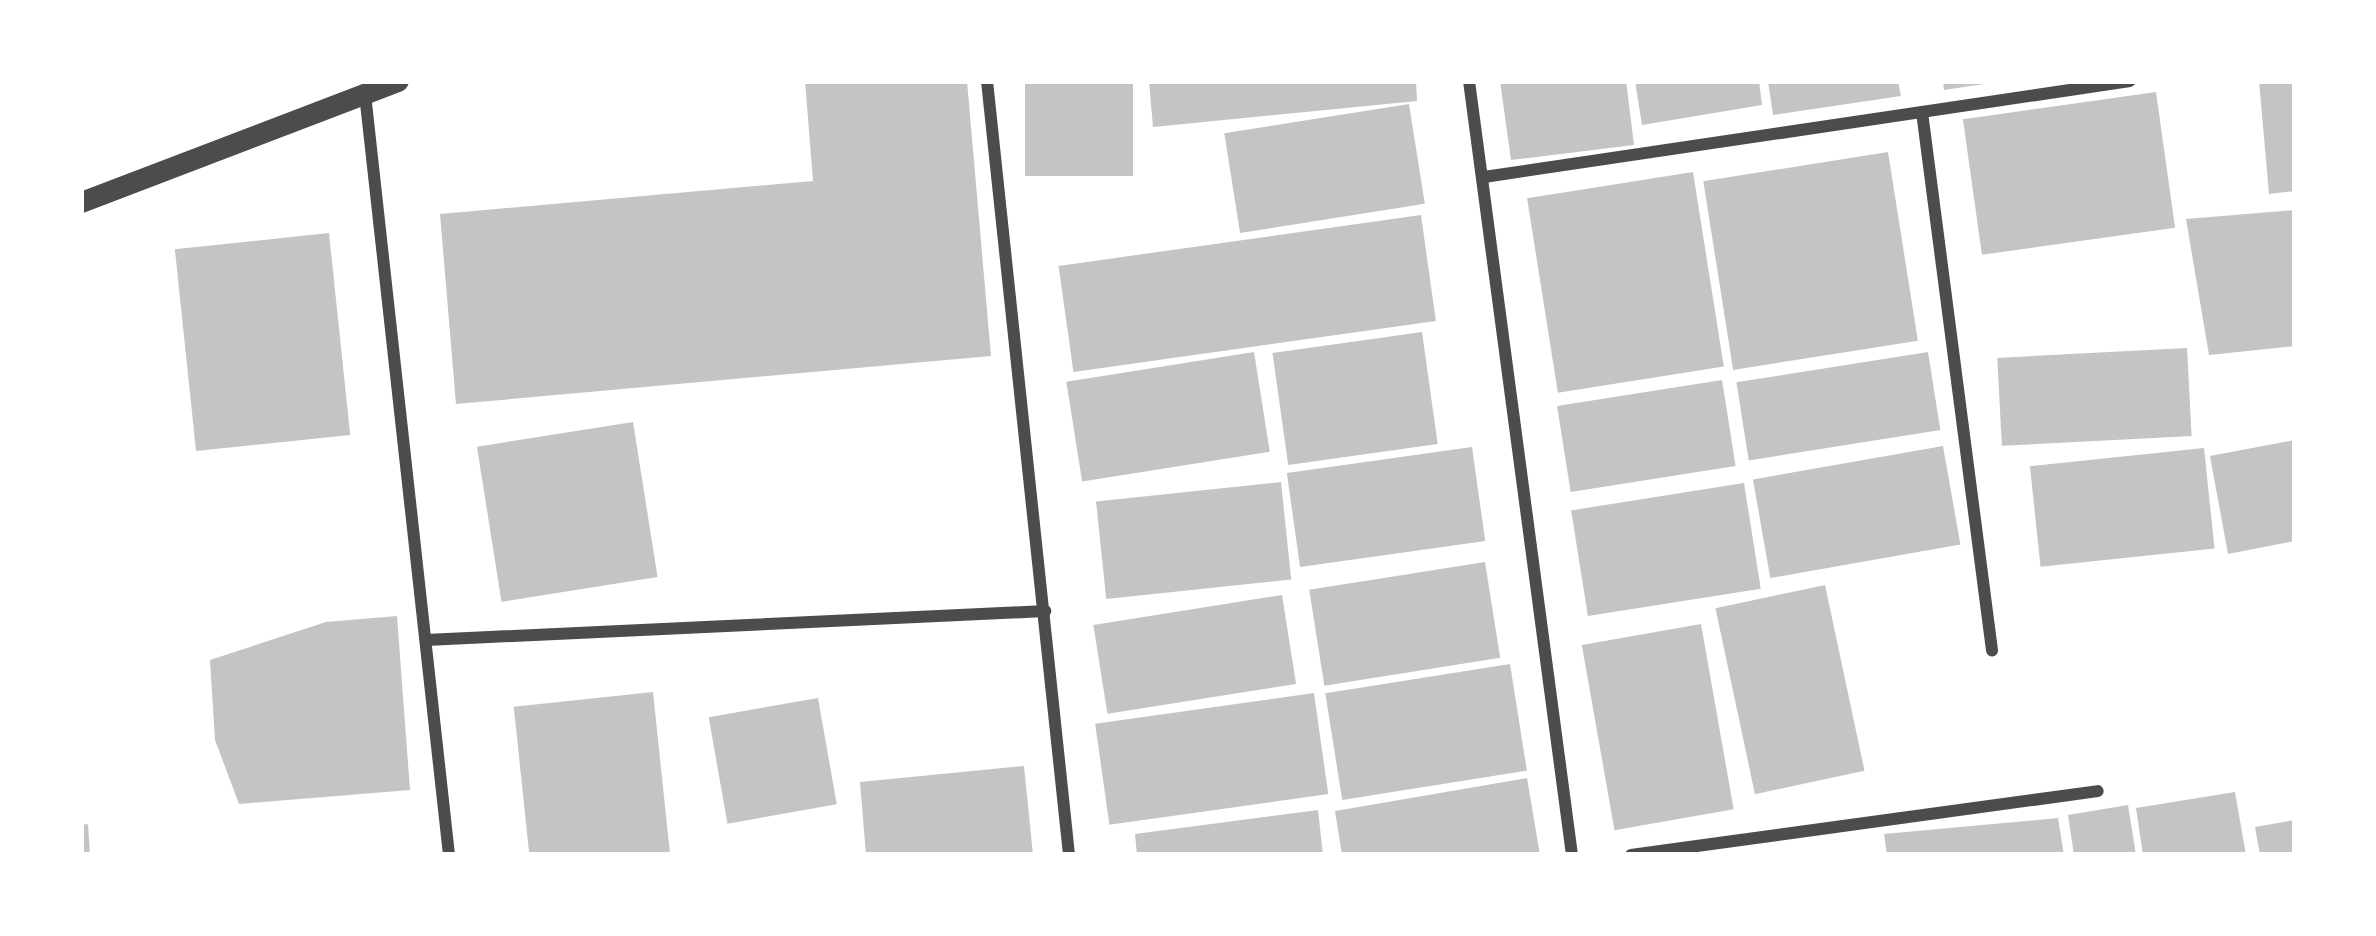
<!DOCTYPE html>
<style>
body{margin:0}
#map{position:relative;width:2376px;height:936px;overflow:hidden;background:#fff;font-family:Jost,sans-serif}
div>[style]{position:absolute}
.building>*{inset:0;background:#c4c4c4;transform-origin:0 0}
.minor>*{height:12px;margin:-6px;padding:0 6px;transform-origin:6px;border-radius:6px;background:#4c4c4c}
.tertiary>*{height:21px;margin:-10.5px;padding:0 10.5px;transform-origin:10.5px;border-radius:10.5px;background:#4c4c4c}
span{translate:-50% -50%;white-space:nowrap;text-align:center;line-height:1.15;-webkit-text-stroke:10px #fff;paint-order:stroke}
.frame{position:absolute;inset:0;border:84px solid #fff;pointer-events:none}
</style>
<div id="map">
<div class="building">
<div style="clip-path:polygon(805px 81px,967px 81px,991px 356px,456px 404px,440px 214px,813px 181px)"></div>
<div style="left:1025px;top:81px;width:108px;height:95px"></div>
<div style="clip-path:polygon(1149px 81px,1416px 81px,1417px 101px,1153px 127px)"></div>
<div style="clip-path:polygon(1500px 81px,1626px 81px,1634px 145px,1511px 160px)"></div>
<div style="clip-path:polygon(1635px 81px,1759px 81px,1762px 105px,1642px 125px)"></div>
<div style="clip-path:polygon(1768px 81px,1898px 81px,1901px 96px,1773px 115px)"></div>
<div style="clip-path:polygon(1943px 81px,1984px 81px,1984px 84px,1944px 90px)"></div>
<div style="clip-path:polygon(2259px 81px,2295px 81px,2295px 191px,2269px 194px)"></div>
<div style="left:2156px;top:92px;width:137px;height:195px;rotate:82deg"></div>
<div style="left:1409px;top:104px;width:101px;height:187px;rotate:81deg"></div>
<div style="left:1888px;top:152px;width:191px;height:187px;rotate:81deg"></div>
<div style="left:1693px;top:172px;width:197px;height:168px;rotate:81deg"></div>
<div style="clip-path:polygon(2295px 210px,2295px 346px,2209px 355px,2186px 219px)"></div>
<div style="left:1421px;top:215px;width:107px;height:366px;rotate:82deg"></div>
<div style="left:329px;top:233px;width:203px;height:155px;rotate:84deg"></div>
<div style="left:1422px;top:332px;width:113px;height:151px;rotate:82deg"></div>
<div style="left:2187px;top:348px;width:88px;height:190px;rotate:87deg"></div>
<div style="left:1254px;top:352px;width:101px;height:190px;rotate:81deg"></div>
<div style="left:1928px;top:352px;width:79px;height:194px;rotate:81deg"></div>
<div style="left:1722px;top:380px;width:87px;height:167px;rotate:81deg"></div>
<div style="left:633px;top:422px;width:157px;height:158px;rotate:81deg"></div>
<div style="clip-path:polygon(2295px 440px,2295px 541px,2228px 554px,2210px 456px)"></div>
<div style="left:1943px;top:446px;width:100px;height:193px;rotate:80deg"></div>
<div style="left:1472px;top:447px;width:95px;height:187px;rotate:82deg"></div>
<div style="left:2204px;top:448px;width:101px;height:175px;rotate:84deg"></div>
<div style="left:1281px;top:482px;width:98px;height:186px;rotate:84deg"></div>
<div style="left:1744px;top:483px;width:107px;height:175px;rotate:81deg"></div>
<div style="left:1485px;top:562px;width:97px;height:178px;rotate:81deg"></div>
<div style="left:1825px;top:585px;width:190px;height:112px;rotate:78deg"></div>
<div style="left:1282px;top:595px;width:90px;height:191px;rotate:81deg"></div>
<div style="clip-path:polygon(397px 616px,410px 790px,239px 804px,215px 740px,210px 660px,326px 622px)"></div>
<div style="left:1701px;top:624px;width:188px;height:121px;rotate:80deg"></div>
<div style="left:1510px;top:664px;width:108px;height:187px;rotate:81deg"></div>
<div style="left:653px;top:692px;width:164px;height:140px;rotate:84deg"></div>
<div style="left:1314px;top:693px;width:102px;height:221px;rotate:82deg"></div>
<div style="left:818px;top:698px;width:108px;height:111px;rotate:80deg"></div>
<div style="clip-path:polygon(1024px 766px,1033px 855px,866px 855px,860px 782px)"></div>
<div style="clip-path:polygon(1527px 778px,1540px 855px,1342px 855px,1335px 811px)"></div>
<div style="clip-path:polygon(2235px 792px,2246px 855px,2143px 855px,2136px 808px)"></div>
<div style="clip-path:polygon(2128px 805px,2136px 855px,2074px 855px,2068px 815px)"></div>
<div style="clip-path:polygon(1318px 810px,1323px 855px,1137px 855px,1135px 834px)"></div>
<div style="clip-path:polygon(2058px 818px,2064px 855px,1887px 855px,1884px 834px)"></div>
<div style="clip-path:polygon(2295px 820px,2295px 855px,2260px 855px,2255px 827px)"></div>
<div style="clip-path:polygon(88px 824px,90px 855px,81px 855px,81px 825px)"></div>
</div>
<div class="minor">
<div style="left:987px;top:81px;width:778px;rotate:83.95deg"></div>
<div style="left:1469px;top:81px;width:781px;rotate:82.42deg"></div>
<div style="left:365px;top:94px;width:766px;rotate:83.7deg"></div>
<div style="left:1922px;top:112px;width:543px;rotate:82.59deg"></div>
<div style="left:1484px;top:177px;width:653px;rotate:-8.45deg"></div>
<div style="left:426px;top:640px;width:620px;rotate:-2.68deg"></div>
<div style="left:1631px;top:855px;width:471px;rotate:-7.8deg"></div>
</div>
<div class="tertiary">
<div style="left:81px;top:202px;width:339px;rotate:-20.9deg"></div>
</div>
<div class="frame"></div>
</div>
